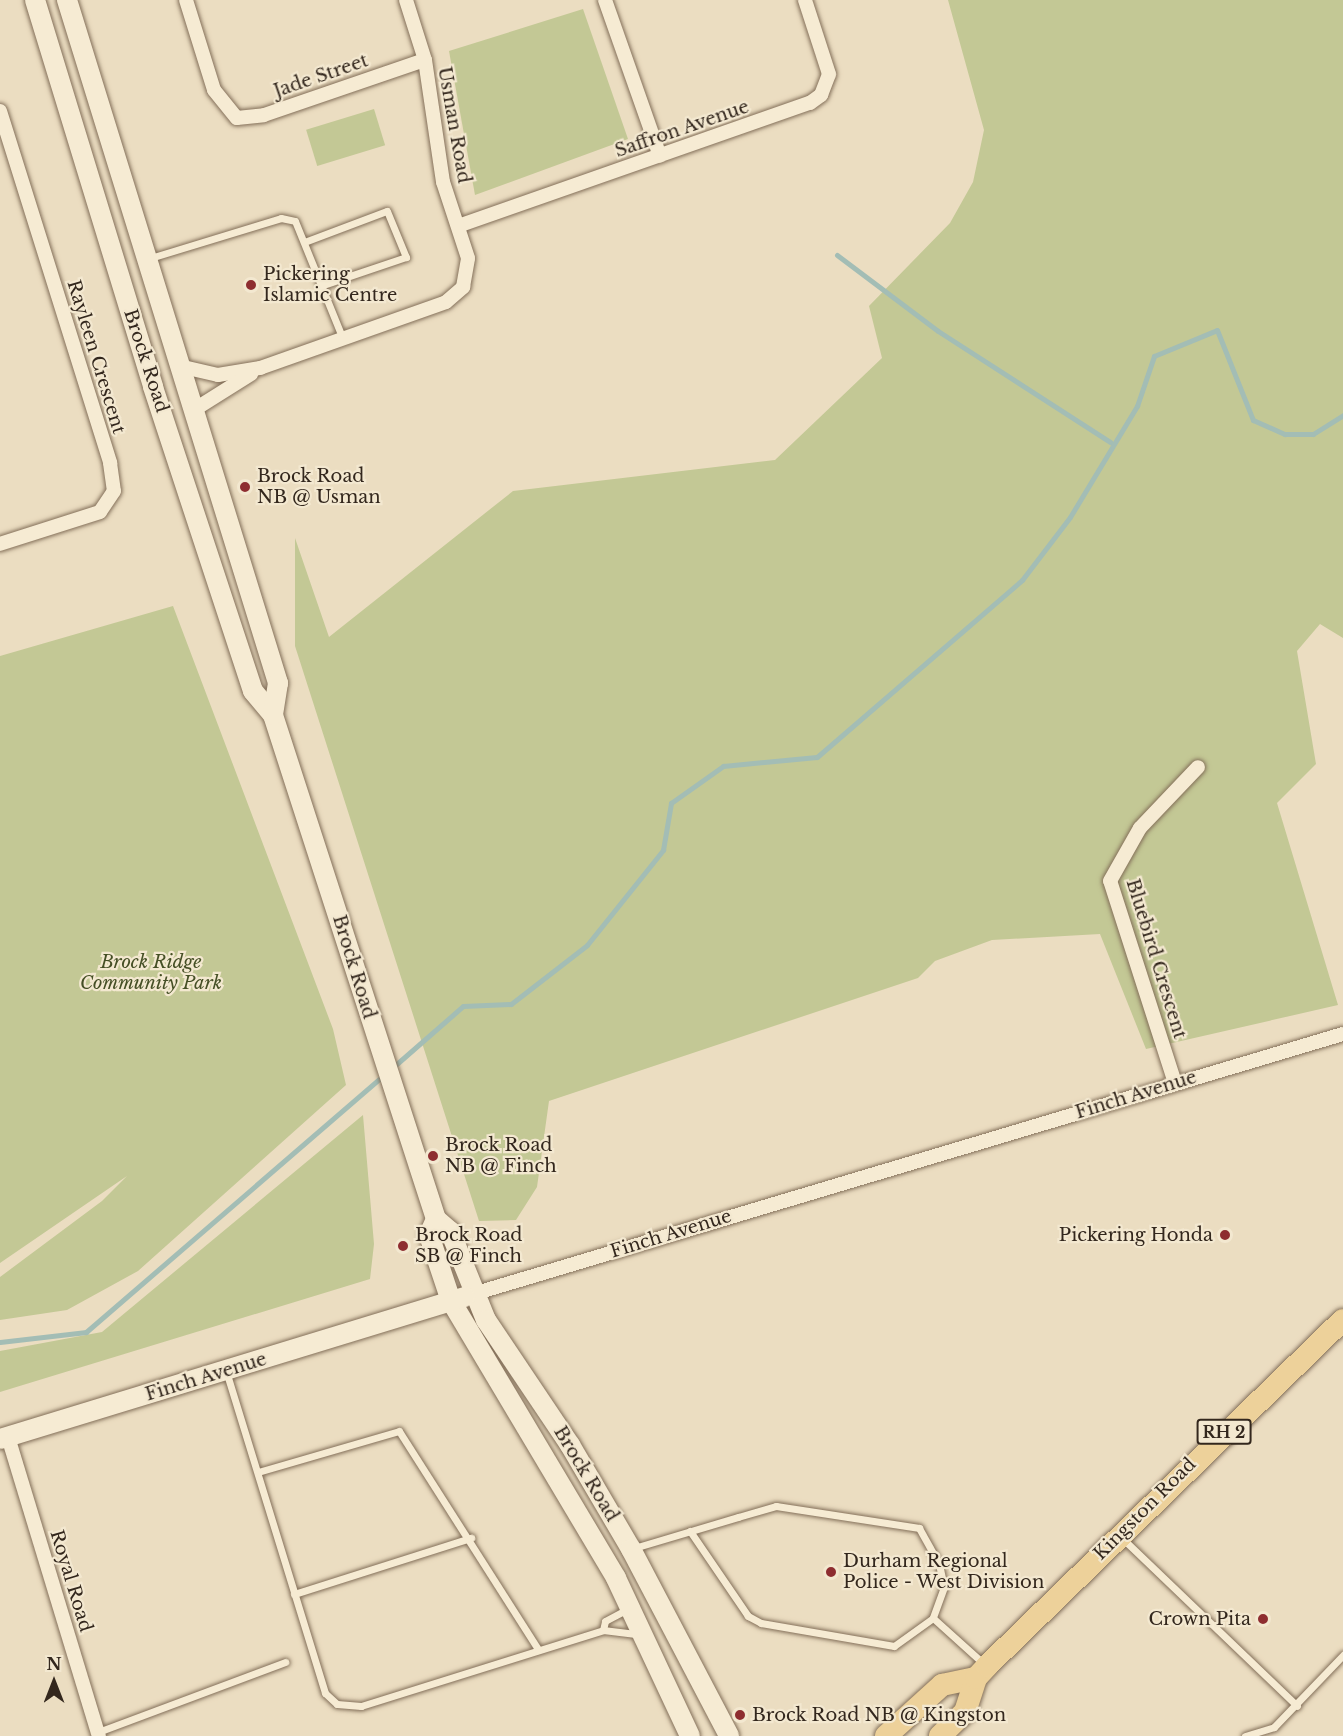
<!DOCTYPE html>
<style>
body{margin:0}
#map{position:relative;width:1343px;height:1736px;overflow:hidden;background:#ebddc1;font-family:"Libre Baskerville",serif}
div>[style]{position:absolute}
.green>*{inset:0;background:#c3c895;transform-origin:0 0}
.stream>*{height:5px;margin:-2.5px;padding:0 2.5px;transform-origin:2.5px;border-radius:2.5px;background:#a3bdb5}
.roads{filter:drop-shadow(0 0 2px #836f59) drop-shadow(0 0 2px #836f59)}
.lane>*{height:7px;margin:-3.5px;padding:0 3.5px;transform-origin:3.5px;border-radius:3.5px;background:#f6ebd3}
.street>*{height:14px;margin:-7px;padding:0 7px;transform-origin:7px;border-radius:7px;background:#f6ebd3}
.secondary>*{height:20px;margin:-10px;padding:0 10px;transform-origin:10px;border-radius:10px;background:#f6ebd3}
.primary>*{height:22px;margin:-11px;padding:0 11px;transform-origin:11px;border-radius:11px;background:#edd19a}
.dots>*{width:16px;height:16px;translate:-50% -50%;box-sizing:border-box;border:3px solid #f3e8d0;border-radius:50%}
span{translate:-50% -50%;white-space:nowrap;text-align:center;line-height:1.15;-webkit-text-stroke:4.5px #f3e8d0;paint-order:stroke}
.shield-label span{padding:2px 4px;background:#f3e8d0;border:2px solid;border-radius:4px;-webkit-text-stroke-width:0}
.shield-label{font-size:16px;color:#33271d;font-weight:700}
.street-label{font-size:18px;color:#33271d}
.poi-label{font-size:18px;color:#33271d}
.left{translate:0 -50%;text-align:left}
.right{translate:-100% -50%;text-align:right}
.park-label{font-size:18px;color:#454f25;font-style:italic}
.north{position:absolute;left:24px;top:1652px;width:60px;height:60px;-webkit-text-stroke:4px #f3e8d0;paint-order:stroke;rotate:0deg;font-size:16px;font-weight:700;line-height:24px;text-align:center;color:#33271d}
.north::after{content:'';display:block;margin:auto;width:21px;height:27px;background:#33271d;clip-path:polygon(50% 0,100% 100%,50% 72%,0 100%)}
</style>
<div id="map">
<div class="green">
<div style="clip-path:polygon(948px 0,1343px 0,1343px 638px,1320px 624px,1297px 651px,1316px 764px,1277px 803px,1338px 1005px,1146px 1049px,1100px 934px,992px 940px,935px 961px,918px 978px,549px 1101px,537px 1187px,516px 1220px,479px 1221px,295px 646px,295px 538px,329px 637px,513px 491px,775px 460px,882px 358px,869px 306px,950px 223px,973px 182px,984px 130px)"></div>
<div style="clip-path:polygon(583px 9px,628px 139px,475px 195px,449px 51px)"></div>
<div style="left:374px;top:109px;width:38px;height:71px;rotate:73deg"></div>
<div style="clip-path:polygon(173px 606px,333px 1029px,346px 1085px,138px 1271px,67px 1310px,0 1320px,0 1277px,102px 1201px,127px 1176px,0 1263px,0 656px)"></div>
<div style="clip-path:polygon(363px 1115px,374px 1244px,370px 1279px,0 1392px,0 1351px,102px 1332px)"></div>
</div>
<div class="stream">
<div style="left:837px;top:255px;width:126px;rotate:37deg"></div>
<div style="left:938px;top:331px;width:205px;rotate:32.8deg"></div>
<div style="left:392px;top:1068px;width:94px;rotate:-41.1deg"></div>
<div style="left:463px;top:1006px;width:48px;rotate:-2.4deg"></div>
<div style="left:511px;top:1004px;width:96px;rotate:-37.8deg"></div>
<div style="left:587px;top:945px;width:122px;rotate:-51.3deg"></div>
<div style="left:663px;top:850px;width:48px;rotate:-80.3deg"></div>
<div style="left:671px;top:803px;width:64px;rotate:-35.4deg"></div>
<div style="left:723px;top:766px;width:94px;rotate:-5.5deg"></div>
<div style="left:817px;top:757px;width:271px;rotate:-40.8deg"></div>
<div style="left:1022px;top:580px;width:79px;rotate:-52.7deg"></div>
<div style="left:1070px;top:517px;width:130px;rotate:-58.9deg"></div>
<div style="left:1137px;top:406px;width:53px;rotate:-71.2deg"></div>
<div style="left:1154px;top:356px;width:68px;rotate:-22.4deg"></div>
<div style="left:1217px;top:330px;width:97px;rotate:68.2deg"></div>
<div style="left:1253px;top:420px;width:35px;rotate:24deg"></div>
<div style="left:1285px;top:434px;width:28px"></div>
<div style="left:1313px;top:434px;width:36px;rotate:-32deg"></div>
<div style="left:0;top:1342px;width:87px;rotate:-6.6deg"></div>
<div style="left:86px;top:1332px;width:395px;rotate:-40.8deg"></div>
</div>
<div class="roads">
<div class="lane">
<div style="left:307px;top:241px;width:85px;rotate:-20.6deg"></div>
<div style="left:387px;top:211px;width:50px;rotate:67.6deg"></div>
<div style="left:406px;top:257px;width:88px;rotate:161.4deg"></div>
<div style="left:147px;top:259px;width:140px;rotate:-17deg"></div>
<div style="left:281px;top:218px;width:14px;rotate:12deg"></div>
<div style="left:295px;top:221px;width:127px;rotate:67.9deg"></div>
<div style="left:226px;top:1371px;width:337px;rotate:72.9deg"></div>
<div style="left:325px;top:1693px;width:16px;rotate:43deg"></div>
<div style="left:337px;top:1704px;width:24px;rotate:5deg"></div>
<div style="left:361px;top:1706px;width:254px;rotate:-17.4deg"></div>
<div style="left:603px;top:1630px;width:35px;rotate:7deg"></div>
<div style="left:258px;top:1472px;width:147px;rotate:-16.2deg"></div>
<div style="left:399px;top:1431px;width:259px;rotate:57.5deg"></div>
<div style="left:1123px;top:1539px;width:241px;rotate:43.8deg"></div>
<div style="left:634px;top:1548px;width:109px;rotate:-16.6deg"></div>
<div style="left:738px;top:1517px;width:40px;rotate:-16deg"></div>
<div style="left:776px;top:1506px;width:145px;rotate:8.7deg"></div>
<div style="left:919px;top:1528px;width:41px;rotate:60.9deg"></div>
<div style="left:939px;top:1564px;width:24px;rotate:78deg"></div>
<div style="left:944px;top:1587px;width:33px;rotate:110deg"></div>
<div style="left:933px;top:1618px;width:48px;rotate:144.3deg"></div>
<div style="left:894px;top:1646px;width:135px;rotate:-170.2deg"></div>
<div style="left:761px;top:1623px;width:15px;rotate:-152deg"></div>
<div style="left:748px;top:1616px;width:103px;rotate:-124.3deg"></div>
<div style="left:294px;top:1594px;width:186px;rotate:-17.6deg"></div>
<div style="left:933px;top:1618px;width:70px;rotate:42.1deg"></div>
<div style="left:603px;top:1630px;width:9px;rotate:-77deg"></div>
<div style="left:605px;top:1621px;width:27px;rotate:-28deg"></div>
<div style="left:98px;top:1732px;width:200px;rotate:-20.5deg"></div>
<div style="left:1245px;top:1736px;width:30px;rotate:-17deg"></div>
<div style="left:1274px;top:1727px;width:100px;rotate:-46.2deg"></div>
</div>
<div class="street">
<div style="left:186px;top:0;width:94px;rotate:72.7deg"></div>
<div style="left:214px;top:90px;width:36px;rotate:51deg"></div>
<div style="left:237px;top:118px;width:27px;rotate:-6deg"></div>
<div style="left:264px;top:115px;width:170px;rotate:-18.9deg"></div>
<div style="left:605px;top:0;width:165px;rotate:70.6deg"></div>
<div style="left:0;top:111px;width:369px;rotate:72.6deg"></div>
<div style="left:110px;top:463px;width:28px;rotate:82deg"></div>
<div style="left:114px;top:491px;width:25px;rotate:124deg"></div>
<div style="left:100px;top:512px;width:105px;rotate:162.3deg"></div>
<div style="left:458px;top:226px;width:373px;rotate:-19.3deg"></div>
<div style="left:810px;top:103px;width:14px;rotate:-36deg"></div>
<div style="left:821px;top:95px;width:22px;rotate:-69deg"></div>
<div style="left:829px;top:74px;width:78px;rotate:-108deg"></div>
<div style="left:179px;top:366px;width:40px;rotate:13deg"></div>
<div style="left:218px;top:375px;width:43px;rotate:-9.5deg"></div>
<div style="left:260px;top:368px;width:197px;rotate:-19.5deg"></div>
<div style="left:446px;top:302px;width:23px;rotate:-41deg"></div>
<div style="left:463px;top:287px;width:29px;rotate:-80deg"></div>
<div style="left:468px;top:258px;width:80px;rotate:-108.2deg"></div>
<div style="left:443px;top:182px;width:123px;rotate:-98.4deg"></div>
<div style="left:425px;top:60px;width:63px;rotate:-107.6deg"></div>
<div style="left:192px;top:411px;width:70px;rotate:-32.1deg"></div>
<div style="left:1175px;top:1083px;width:212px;rotate:-107.8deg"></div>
<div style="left:1110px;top:881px;width:61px;rotate:-60.5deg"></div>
<div style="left:1140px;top:828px;width:84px;rotate:-46.4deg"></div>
<div style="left:473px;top:1294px;width:908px;rotate:-16.64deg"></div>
<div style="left:8px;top:1437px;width:313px;rotate:73.1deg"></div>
</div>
<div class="secondary">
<div style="left:35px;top:0;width:405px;rotate:73deg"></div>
<div style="left:153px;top:387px;width:320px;rotate:71.8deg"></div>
<div style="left:253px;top:691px;width:31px;rotate:50deg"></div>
<div style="left:273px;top:715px;width:530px;rotate:72.08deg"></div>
<div style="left:436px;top:1219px;width:18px;rotate:41deg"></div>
<div style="left:450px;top:1231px;width:96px;rotate:68deg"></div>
<div style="left:486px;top:1320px;width:151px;rotate:56.1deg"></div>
<div style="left:570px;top:1445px;width:121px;rotate:59.6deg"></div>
<div style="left:631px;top:1549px;width:211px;rotate:62.3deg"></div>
<div style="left:67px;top:0;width:715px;rotate:72.83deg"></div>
<div style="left:278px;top:683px;width:32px;rotate:99deg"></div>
<div style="left:436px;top:1219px;width:17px;rotate:114deg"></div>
<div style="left:429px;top:1235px;width:70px;rotate:71.6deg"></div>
<div style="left:451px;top:1301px;width:322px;rotate:59.2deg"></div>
<div style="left:616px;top:1578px;width:174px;rotate:64.9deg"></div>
<div style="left:0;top:1439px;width:486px;rotate:-17deg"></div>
</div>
<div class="primary">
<div style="left:886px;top:1736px;width:76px;rotate:-42.3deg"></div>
<div style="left:942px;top:1685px;width:35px;rotate:-12deg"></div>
<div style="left:940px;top:1736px;width:35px;rotate:-44deg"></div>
<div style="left:965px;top:1712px;width:36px;rotate:-72deg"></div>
<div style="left:976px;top:1678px;width:16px;rotate:-47deg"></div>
<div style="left:987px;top:1666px;width:496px;rotate:-44.2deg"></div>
</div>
</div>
<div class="dots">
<div style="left:251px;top:285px;background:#8e2d30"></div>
<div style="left:245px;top:487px;background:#8e2d30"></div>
<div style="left:433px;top:1156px;background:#8e2d30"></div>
<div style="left:1225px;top:1235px;background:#8e2d30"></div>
<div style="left:403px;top:1246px;background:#8e2d30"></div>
<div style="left:831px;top:1572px;background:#8e2d30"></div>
<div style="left:1263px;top:1619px;background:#8e2d30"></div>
<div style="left:740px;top:1715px;background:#8e2d30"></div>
</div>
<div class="shield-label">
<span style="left:1224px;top:1432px">RH 2</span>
</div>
<div class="street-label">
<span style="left:321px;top:76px;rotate:-19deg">Jade Street</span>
<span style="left:454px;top:125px;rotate:80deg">Usman Road</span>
<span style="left:682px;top:129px;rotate:-19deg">Saffron Avenue</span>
<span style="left:96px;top:357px;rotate:73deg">Rayleen Crescent</span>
<span style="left:146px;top:361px;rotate:72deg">Brock Road</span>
<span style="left:1156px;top:959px;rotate:73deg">Bluebird Crescent</span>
<span style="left:354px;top:967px;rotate:73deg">Brock Road</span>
<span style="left:1136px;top:1095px;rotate:-17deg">Finch Avenue</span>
<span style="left:671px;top:1234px;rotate:-17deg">Finch Avenue</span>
<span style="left:206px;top:1377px;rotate:-17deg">Finch Avenue</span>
<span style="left:586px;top:1474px;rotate:59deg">Brock Road</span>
<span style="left:1145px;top:1509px;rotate:-45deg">Kingston Road</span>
<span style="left:71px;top:1581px;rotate:73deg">Royal Road</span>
</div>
<div class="poi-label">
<span class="left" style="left:263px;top:285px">Pickering<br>Islamic Centre</span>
<span class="left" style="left:257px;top:487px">Brock Road<br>NB @ Usman</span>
<span class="left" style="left:445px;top:1156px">Brock Road<br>NB @ Finch</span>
<span class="right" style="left:1213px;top:1235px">Pickering Honda</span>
<span class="left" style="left:415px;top:1246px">Brock Road<br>SB @ Finch</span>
<span class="left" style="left:843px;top:1572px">Durham Regional<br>Police - West Division</span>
<span class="right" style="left:1251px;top:1619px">Crown Pita</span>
<span class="left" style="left:752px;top:1715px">Brock Road NB @ Kingston</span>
</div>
<div class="park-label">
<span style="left:151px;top:973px">Brock Ridge<br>Community Park</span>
</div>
<div class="north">N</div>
</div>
